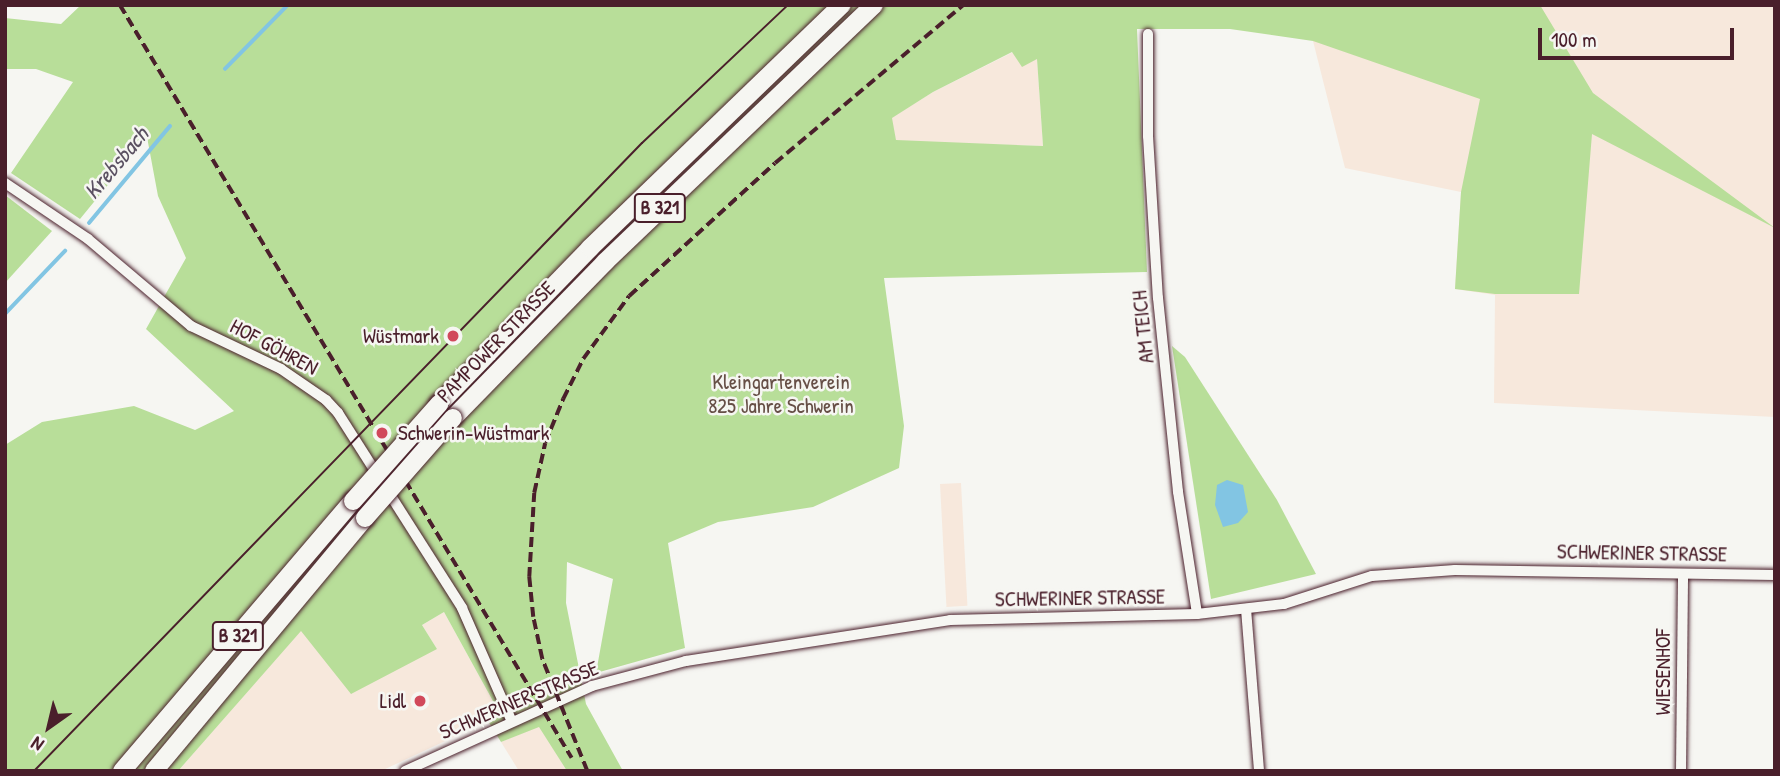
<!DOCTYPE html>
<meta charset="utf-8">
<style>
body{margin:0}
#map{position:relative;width:1780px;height:776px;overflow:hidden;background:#f6f6f2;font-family:"Patrick Hand",sans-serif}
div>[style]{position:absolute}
.built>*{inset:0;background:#f7e8dc;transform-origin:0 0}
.green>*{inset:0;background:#b8de99}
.water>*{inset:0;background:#82c5e3}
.stream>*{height:3.5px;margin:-1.75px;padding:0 1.75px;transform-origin:1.75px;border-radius:1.75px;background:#82c5e3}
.roads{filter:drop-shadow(0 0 2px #4a1f2b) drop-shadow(0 0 2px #4a1f2b)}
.street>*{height:10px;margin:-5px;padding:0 5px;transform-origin:5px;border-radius:5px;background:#f6f6f2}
.primary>*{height:18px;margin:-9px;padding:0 9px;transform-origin:9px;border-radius:9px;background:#f6f6f2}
.tram>*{height:2px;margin:-1px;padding:0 1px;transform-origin:1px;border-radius:1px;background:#4a1f2b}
.rail>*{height:3.5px;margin-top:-1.75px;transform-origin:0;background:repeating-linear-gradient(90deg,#4a1f2b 0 10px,transparent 0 15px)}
.bridges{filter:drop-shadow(0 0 2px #4a1f2b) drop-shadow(0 0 2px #4a1f2b)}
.primary-bridge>*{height:18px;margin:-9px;padding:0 9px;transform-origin:9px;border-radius:9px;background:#f6f6f2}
.dots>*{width:19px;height:19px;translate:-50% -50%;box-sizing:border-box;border:4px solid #f6f6f2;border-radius:50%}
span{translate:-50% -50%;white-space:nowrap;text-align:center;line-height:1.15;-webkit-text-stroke:5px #f6f6f2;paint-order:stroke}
.shield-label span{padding:2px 5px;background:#f6f6f2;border:2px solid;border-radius:5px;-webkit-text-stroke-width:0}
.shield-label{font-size:19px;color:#4a1f2b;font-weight:700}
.street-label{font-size:21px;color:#4a1f2b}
.poi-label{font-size:21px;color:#4a1f2b}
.right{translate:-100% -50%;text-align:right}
.left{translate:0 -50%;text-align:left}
.park-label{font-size:21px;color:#664f46}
.water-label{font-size:23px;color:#5b5162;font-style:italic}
.frame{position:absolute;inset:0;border:7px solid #4a1f2b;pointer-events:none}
.north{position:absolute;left:14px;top:692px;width:70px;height:70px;-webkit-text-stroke:5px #f6f6f2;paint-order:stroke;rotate:214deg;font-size:19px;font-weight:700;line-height:28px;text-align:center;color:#4a1f2b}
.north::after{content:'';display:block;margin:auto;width:24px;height:32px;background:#4a1f2b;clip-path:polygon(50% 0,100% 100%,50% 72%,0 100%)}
.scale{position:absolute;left:1538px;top:28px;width:196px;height:32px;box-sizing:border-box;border:4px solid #4a1f2b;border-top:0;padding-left:9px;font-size:21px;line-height:24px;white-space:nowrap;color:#4a1f2b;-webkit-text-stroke:5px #f6f6f2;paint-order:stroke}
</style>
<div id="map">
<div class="built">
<div style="clip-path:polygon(1318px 5px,1775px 5px,1775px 417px,1494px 403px,1495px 295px,1455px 289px,1461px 192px,1345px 168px,1313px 41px)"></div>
<div style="clip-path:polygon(1013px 52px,1037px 58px,1043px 146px,896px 141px,891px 118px,933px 92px)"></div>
<div style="left:961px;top:483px;width:123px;height:21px;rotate:87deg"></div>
<div style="clip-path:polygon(444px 612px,494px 703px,495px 714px,488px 721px,381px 771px,178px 771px,301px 630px,437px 649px,422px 625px)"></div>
<div style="clip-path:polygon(539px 726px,567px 771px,519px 771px,501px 742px)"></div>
</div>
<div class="green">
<div style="clip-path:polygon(evenodd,81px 5px,1540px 5px,1593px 93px,1775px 228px,1592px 134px,1579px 294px,1495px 294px,1455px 289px,1461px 192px,1480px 99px,1313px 41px,1230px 29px,1137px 29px,1147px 272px,884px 278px,904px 426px,899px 468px,813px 507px,718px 522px,668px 543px,685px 648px,596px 673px,613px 579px,567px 562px,566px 603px,586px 704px,623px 771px,567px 771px,539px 727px,501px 742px,488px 721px,495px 714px,494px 703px,444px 612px,422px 625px,437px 649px,351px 694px,301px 631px,178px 771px,5px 771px,5px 445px,42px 422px,134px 406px,195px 430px,234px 411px,146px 329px,186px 258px,158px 196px,147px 137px,80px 219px,11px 173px,73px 82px,36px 69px,5px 69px,5px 18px,61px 24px,81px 5px,1012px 52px,1022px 67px,1037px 59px,1043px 146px,896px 140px,892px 118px,933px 92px,1012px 52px)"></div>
<div style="clip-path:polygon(5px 195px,52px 231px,5px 283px)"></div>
<div style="clip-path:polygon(1172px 346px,1185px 357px,1277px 500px,1316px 574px,1211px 599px)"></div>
</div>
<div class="water">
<div style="clip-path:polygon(1227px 480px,1243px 485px,1248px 512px,1238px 523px,1223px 527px,1215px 505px,1217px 485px)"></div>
</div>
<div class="stream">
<div style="left:225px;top:69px;width:90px;rotate:-45.5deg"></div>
<div style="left:89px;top:223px;width:126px;rotate:-50.1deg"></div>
<div style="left:5px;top:314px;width:87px;rotate:-46.4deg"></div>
</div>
<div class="roads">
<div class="street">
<div style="left:1148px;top:34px;width:102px;rotate:90deg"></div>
<div style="left:1148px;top:136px;width:162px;rotate:86.5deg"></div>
<div style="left:1158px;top:298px;width:195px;rotate:84.1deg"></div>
<div style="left:1178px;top:492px;width:123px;rotate:81.1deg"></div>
<div style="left:5px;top:183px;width:100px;rotate:34deg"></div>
<div style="left:88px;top:239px;width:135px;rotate:40.2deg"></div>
<div style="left:191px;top:326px;width:100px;rotate:25.5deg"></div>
<div style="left:281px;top:369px;width:55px;rotate:34.6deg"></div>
<div style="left:326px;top:400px;width:18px;rotate:47deg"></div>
<div style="left:338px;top:413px;width:231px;rotate:57.5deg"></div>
<div style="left:462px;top:608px;width:124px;rotate:66.3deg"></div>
<div style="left:1246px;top:609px;width:163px;rotate:85.4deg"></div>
<div style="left:405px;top:771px;width:205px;rotate:-24.4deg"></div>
<div style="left:592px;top:686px;width:97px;rotate:-14.9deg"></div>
<div style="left:686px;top:661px;width:267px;rotate:-8.8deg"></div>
<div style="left:950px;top:620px;width:247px;rotate:-1.4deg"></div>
<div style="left:1197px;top:614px;width:88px;rotate:-6.6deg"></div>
<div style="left:1284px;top:604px;width:92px;rotate:-17.7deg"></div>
<div style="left:1372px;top:576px;width:83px;rotate:-4.1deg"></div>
<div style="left:1455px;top:570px;width:320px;rotate:0.9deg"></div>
<div style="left:1681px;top:771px;width:197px;rotate:-89.4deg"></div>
</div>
<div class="primary">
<div style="left:439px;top:404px;width:217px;rotate:-45.9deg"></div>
<div style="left:590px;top:248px;width:350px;rotate:-44deg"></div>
<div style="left:453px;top:418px;width:218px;rotate:-45.7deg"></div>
<div style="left:605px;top:262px;width:372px;rotate:-43.7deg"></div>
<div style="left:122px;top:771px;width:355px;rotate:-49.5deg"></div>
<div style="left:154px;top:771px;width:329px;rotate:-50.2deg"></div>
</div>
</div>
<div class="tram">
<div style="left:34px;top:771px;width:874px;rotate:-45.93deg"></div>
<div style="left:642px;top:143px;width:201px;rotate:-43.4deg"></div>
</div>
<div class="rail">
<div style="left:120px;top:5px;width:878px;rotate:59.03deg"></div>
<div style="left:587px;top:771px;width:121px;rotate:-111.9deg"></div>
<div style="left:542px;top:659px;width:43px;rotate:-102.1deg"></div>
<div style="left:533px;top:617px;width:40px;rotate:-95.7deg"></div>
<div style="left:529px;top:577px;width:84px;rotate:-86.6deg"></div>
<div style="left:534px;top:493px;width:51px;rotate:-77.6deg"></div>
<div style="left:545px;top:443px;width:48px;rotate:-67.8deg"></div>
<div style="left:563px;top:399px;width:45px;rotate:-63.4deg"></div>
<div style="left:583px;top:359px;width:78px;rotate:-53.9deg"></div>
<div style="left:629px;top:296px;width:197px;rotate:-42.3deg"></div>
<div style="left:775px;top:163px;width:246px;rotate:-40deg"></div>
</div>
<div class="bridges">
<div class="primary-bridge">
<div style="left:353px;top:501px;width:130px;rotate:-48.4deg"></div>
<div style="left:365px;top:518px;width:133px;rotate:-48.7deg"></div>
</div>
</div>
<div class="dots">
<div style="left:453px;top:336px;background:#d1495b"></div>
<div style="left:382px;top:433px;background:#d1495b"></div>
<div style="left:420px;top:701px;background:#d1495b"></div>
</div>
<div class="shield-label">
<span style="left:660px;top:208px">B 321</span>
<span style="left:238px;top:636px">B 321</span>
</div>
<div class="street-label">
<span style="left:1143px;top:327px;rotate:-96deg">AM TEICH</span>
<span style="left:496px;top:342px;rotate:-46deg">PAMPOWER STRASSE</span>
<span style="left:274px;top:347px;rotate:28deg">HOF GÖHREN</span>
<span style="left:1642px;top:553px;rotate:1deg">SCHWERINER STRASSE</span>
<span style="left:1080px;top:598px;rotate:-1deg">SCHWERINER STRASSE</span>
<span style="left:1663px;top:672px;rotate:-90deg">WIESENHOF</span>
<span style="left:519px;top:700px;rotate:-23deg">SCHWERINER STRASSE</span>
</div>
<div class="poi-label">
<span class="right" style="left:439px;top:336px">Wüstmark</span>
<span class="left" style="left:398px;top:433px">Schwerin-Wüstmark</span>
<span class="right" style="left:406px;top:701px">Lidl</span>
</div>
<div class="park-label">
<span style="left:781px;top:394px">Kleingartenverein<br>825 Jahre Schwerin</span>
</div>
<div class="water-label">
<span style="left:116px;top:163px;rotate:-50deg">Krebsbach</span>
</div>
<div class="frame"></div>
<div class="north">N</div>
<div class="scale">100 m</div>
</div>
